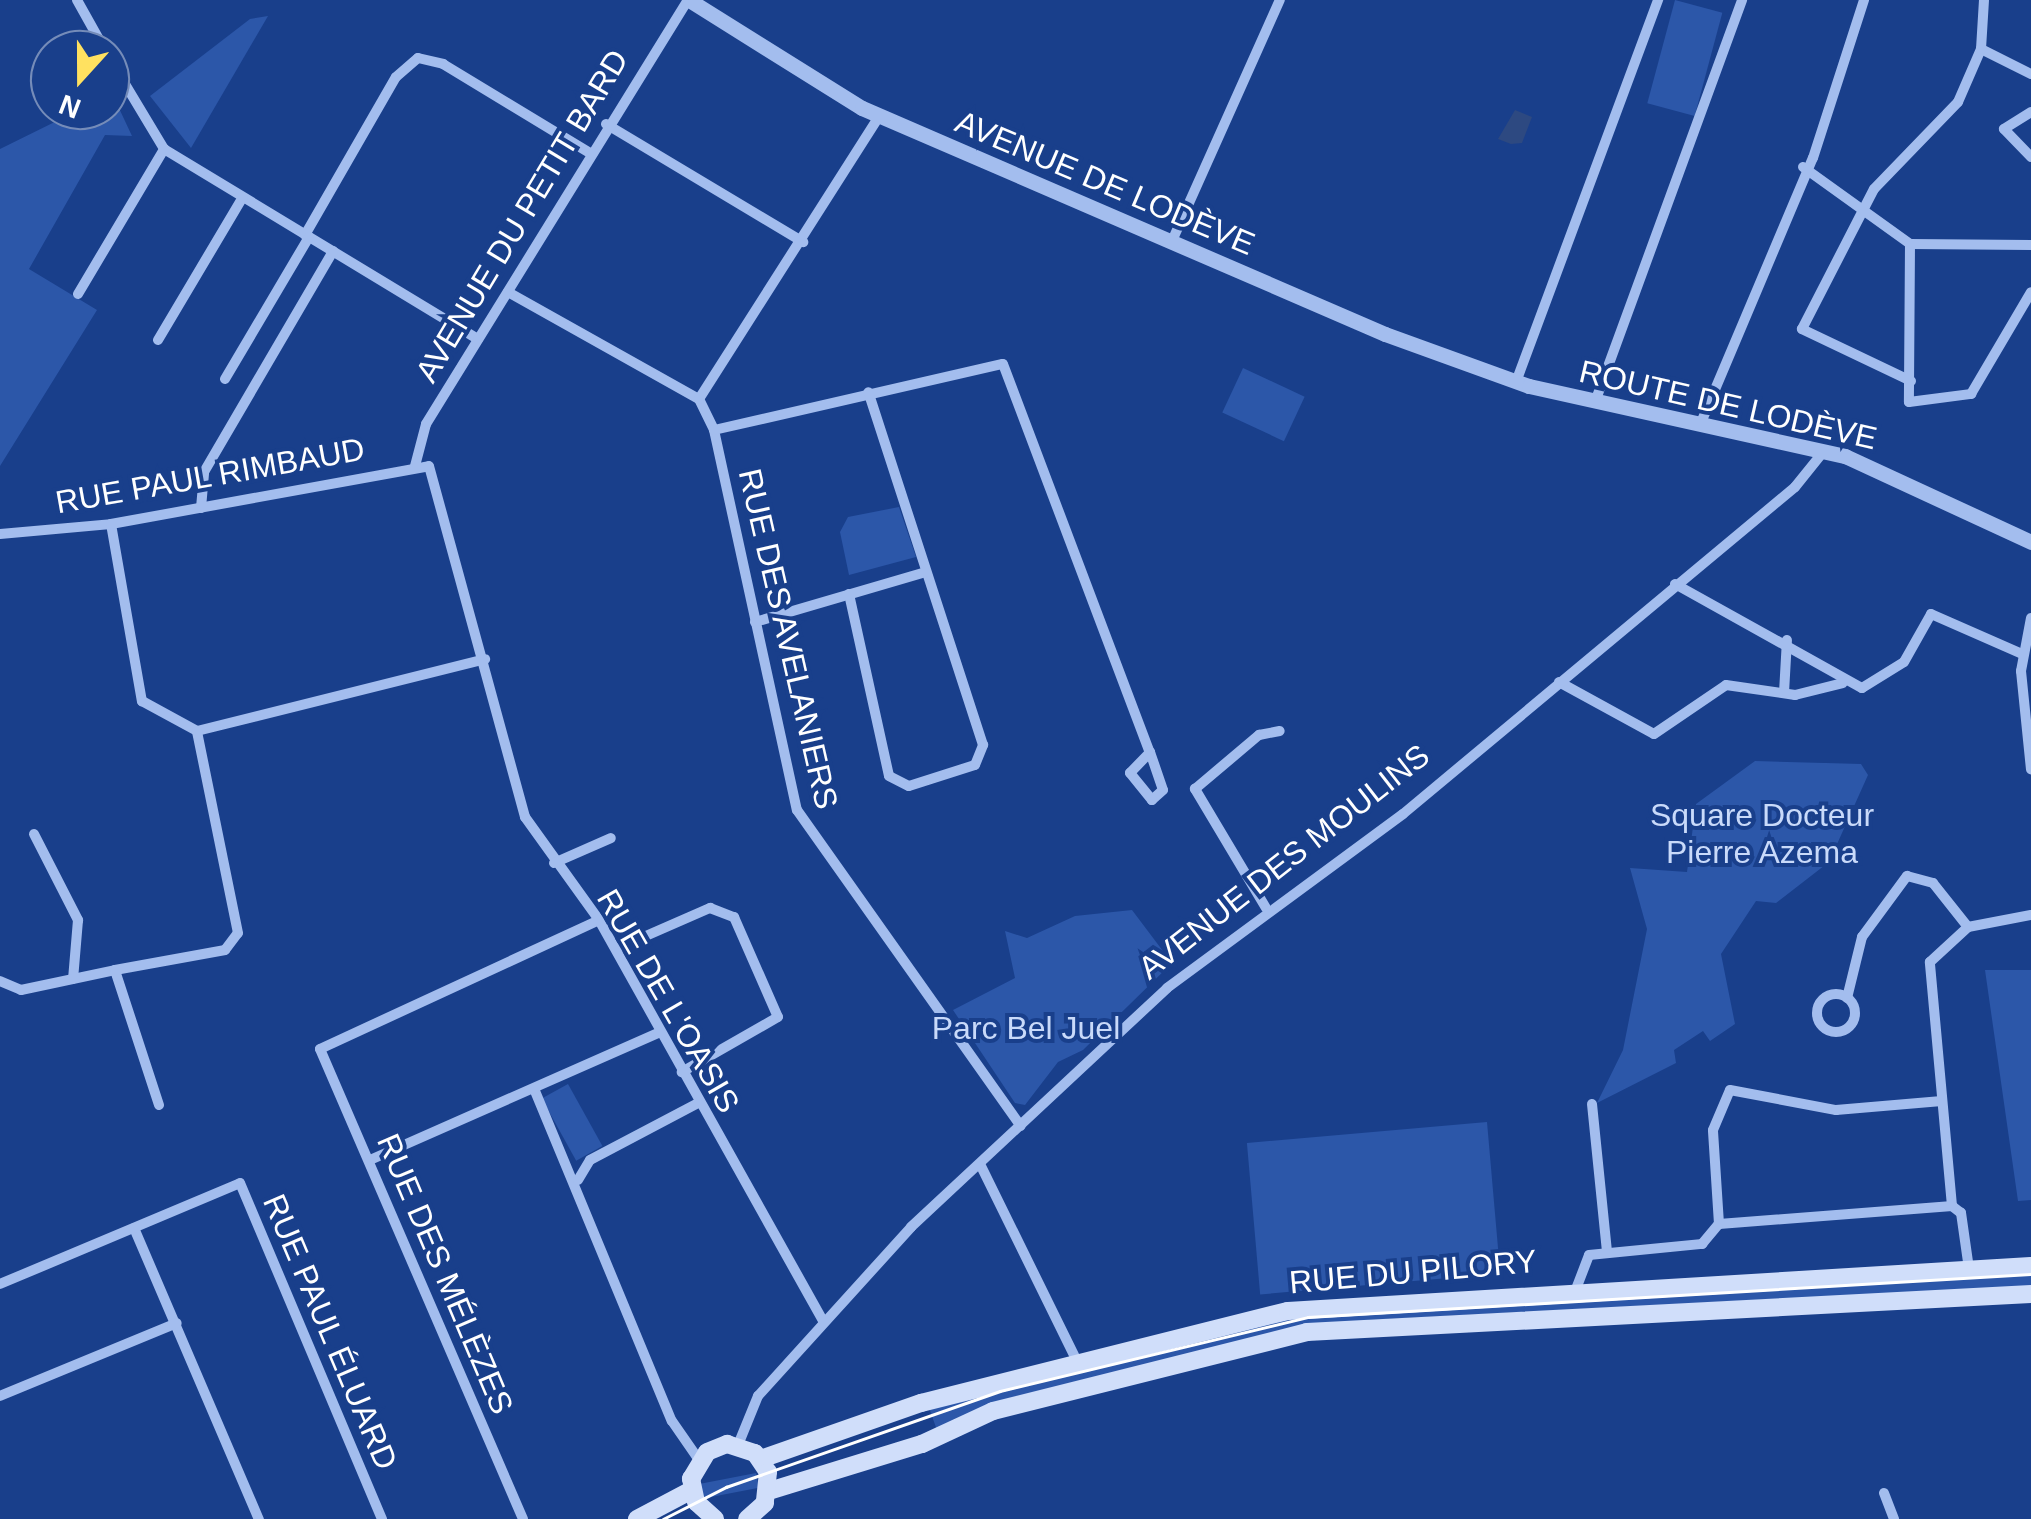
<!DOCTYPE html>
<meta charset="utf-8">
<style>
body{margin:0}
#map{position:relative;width:2031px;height:1519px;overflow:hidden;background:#193f8b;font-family:Arial,sans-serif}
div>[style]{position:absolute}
.green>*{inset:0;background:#2c57a9;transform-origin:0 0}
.water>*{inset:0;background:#2d4981}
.minor>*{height:10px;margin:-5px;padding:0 5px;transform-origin:5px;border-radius:5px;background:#a3bdee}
.minor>.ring{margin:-5px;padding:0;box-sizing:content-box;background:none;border:10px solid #a3bdee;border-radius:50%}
.tertiary>*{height:15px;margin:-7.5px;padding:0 7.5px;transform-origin:7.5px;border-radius:7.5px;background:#a3bdee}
.secondary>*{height:18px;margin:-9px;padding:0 9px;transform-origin:9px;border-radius:9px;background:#d0defa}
.tram>*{height:2.5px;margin:-1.25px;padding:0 1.25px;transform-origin:1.25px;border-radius:1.25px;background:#fff}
span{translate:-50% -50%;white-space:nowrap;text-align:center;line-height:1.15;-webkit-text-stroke:8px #193f8b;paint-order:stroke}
.street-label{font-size:32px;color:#fff}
.park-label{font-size:32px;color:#c9dafa}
.north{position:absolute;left:30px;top:30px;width:100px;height:100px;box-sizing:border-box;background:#193f8b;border:2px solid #758cb9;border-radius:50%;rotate:201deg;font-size:28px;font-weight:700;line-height:40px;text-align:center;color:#fff}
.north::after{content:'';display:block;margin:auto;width:35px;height:45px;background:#ffe160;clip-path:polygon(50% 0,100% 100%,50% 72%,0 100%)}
</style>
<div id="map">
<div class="green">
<div style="left:1675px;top:0;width:49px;height:107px;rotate:15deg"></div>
<div style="clip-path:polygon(268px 16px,191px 148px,150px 96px,250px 19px)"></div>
<div style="clip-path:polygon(110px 89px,132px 136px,105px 135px,29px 269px,97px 310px,0 466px,0 149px,79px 110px,110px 110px)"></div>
<div style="left:1243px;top:368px;width:68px;height:49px;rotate:25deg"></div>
<div style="clip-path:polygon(899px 507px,916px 557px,849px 575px,840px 532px,848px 517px)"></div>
<div style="clip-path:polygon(1755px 761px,1861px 764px,1868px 775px,1829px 862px,1776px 903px,1756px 901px,1721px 954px,1735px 1024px,1710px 1041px,1703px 1031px,1674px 1050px,1676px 1063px,1597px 1103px,1623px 1050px,1647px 929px,1630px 868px,1687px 872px,1696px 804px)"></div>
<div style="clip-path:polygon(1132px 910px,1172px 963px,1083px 1050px,1058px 1062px,1025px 1105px,1015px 1103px,953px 1010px,1015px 978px,1005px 931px,1027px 938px,1075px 916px)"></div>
<div style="clip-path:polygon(1985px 970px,2031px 970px,2031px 1200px,2018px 1201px)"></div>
<div style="left:568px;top:1084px;width:71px;height:30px;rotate:61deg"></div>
<div style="left:1487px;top:1122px;width:152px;height:241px;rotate:85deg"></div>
<div style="clip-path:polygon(2031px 1270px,2031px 1286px,1367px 1320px,938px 1433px,928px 1405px,1285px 1315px)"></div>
<div style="left:756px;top:1473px;width:15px;height:58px;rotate:79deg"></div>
</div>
<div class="water">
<div style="clip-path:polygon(1515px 110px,1532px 117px,1522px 143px,1511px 144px,1498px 139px)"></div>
</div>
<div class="minor">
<div style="left:77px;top:0;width:57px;rotate:60.8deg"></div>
<div style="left:1981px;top:49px;width:56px;rotate:26.6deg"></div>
<div style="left:110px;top:59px;width:105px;rotate:59deg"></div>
<div style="left:164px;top:149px;width:367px;rotate:31.2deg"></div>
<div style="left:2031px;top:112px;width:32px;rotate:148deg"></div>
<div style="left:2004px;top:129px;width:39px;rotate:46deg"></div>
<div style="left:606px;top:124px;width:230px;rotate:30.9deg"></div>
<div style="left:1803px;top:167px;width:132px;rotate:35.7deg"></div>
<div style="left:305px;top:235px;width:182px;rotate:-60.1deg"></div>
<div style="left:396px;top:77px;width:29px;rotate:-41deg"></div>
<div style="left:418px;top:58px;width:26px;rotate:13deg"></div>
<div style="left:443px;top:64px;width:172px;rotate:31.2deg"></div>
<div style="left:1172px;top:241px;width:264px;rotate:-65.9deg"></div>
<div style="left:1910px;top:244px;width:158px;rotate:90.4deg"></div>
<div style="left:1909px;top:402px;width:63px;rotate:-7.4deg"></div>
<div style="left:1971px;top:394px;width:118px;rotate:-59.5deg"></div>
<div style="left:1910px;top:244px;width:121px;rotate:0.5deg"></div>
<div style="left:508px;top:292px;width:219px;rotate:29.3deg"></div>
<div style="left:78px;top:294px;width:169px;rotate:-59.3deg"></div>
<div style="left:158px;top:340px;width:166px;rotate:-59.3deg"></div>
<div style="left:225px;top:379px;width:165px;rotate:-59.4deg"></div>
<div style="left:1911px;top:381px;width:121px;rotate:-154.5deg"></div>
<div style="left:1802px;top:329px;width:157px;rotate:-62.8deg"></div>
<div style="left:1874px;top:189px;width:121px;rotate:-46deg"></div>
<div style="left:1958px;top:102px;width:58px;rotate:-66.5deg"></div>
<div style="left:1981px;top:49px;width:49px;rotate:-86.5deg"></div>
<div style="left:1516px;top:382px;width:408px;rotate:-69.6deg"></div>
<div style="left:699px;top:399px;width:34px;rotate:64deg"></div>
<div style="left:714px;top:430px;width:389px;rotate:77.7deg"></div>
<div style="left:797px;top:810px;width:387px;rotate:54.7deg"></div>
<div style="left:699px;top:399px;width:335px;rotate:-57.5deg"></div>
<div style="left:1595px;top:402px;width:428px;rotate:-69.9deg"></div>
<div style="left:1700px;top:425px;width:290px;rotate:-67.1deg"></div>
<div style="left:1813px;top:158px;width:166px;rotate:-72.1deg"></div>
<div style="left:714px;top:430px;width:296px;rotate:-12.9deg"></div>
<div style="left:1003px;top:364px;width:415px;rotate:69.3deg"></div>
<div style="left:1150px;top:752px;width:40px;rotate:71.1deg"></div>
<div style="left:1163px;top:790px;width:15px;rotate:138deg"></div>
<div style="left:1152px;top:800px;width:35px;rotate:-129deg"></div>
<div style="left:1130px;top:773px;width:29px;rotate:-46deg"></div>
<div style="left:415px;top:466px;width:43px;rotate:-75.3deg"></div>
<div style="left:426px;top:424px;width:498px;rotate:-58.3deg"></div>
<div style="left:201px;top:508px;width:36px;rotate:-85deg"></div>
<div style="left:204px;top:472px;width:256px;rotate:-59.7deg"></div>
<div style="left:111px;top:524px;width:180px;rotate:80.1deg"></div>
<div style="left:142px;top:701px;width:63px;rotate:28.6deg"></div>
<div style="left:197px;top:731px;width:297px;rotate:-14deg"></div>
<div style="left:0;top:534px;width:111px;rotate:-5.1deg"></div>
<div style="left:111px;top:524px;width:323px;rotate:-10.3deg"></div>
<div style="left:429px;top:466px;width:364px;rotate:74.7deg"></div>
<div style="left:525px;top:817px;width:127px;rotate:54.3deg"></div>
<div style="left:599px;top:920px;width:461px;rotate:60.8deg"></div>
<div style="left:1675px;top:584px;width:214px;rotate:29.1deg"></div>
<div style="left:1862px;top:688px;width:49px;rotate:-31.8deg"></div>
<div style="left:1904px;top:662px;width:55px;rotate:-60.6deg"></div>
<div style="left:1931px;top:614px;width:99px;rotate:23.7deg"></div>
<div style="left:849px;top:594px;width:186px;rotate:77.6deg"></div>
<div style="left:889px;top:776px;width:22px;rotate:27deg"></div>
<div style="left:909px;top:786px;width:69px;rotate:-17.7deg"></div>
<div style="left:975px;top:765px;width:22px;rotate:-68deg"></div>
<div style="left:983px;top:745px;width:371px;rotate:-108deg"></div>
<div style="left:2031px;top:618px;width:54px;rotate:100.7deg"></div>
<div style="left:2021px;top:671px;width:99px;rotate:84.2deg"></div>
<div style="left:755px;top:622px;width:178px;rotate:-16.3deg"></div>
<div style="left:1559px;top:682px;width:108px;rotate:28.7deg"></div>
<div style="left:1654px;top:734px;width:87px;rotate:-34.2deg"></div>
<div style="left:1726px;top:685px;width:70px;rotate:8.2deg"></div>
<div style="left:1795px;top:695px;width:49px;rotate:-14deg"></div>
<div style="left:1784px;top:693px;width:53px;rotate:-86.8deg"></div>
<div style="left:34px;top:834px;width:97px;rotate:62.9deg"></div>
<div style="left:78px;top:920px;width:59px;rotate:94.8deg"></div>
<div style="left:554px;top:863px;width:62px;rotate:-23.7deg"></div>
<div style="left:1266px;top:908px;width:139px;rotate:-120.8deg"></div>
<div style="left:1195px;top:789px;width:84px;rotate:-40.2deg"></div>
<div style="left:1259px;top:735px;width:21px;rotate:-11deg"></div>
<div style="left:616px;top:949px;width:103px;rotate:-23.6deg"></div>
<div style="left:710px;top:908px;width:26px;rotate:21deg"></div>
<div style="left:734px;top:917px;width:109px;rotate:66.3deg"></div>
<div style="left:778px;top:1017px;width:111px;rotate:150.2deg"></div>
<div style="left:0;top:981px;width:23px;rotate:23deg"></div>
<div style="left:21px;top:990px;width:96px;rotate:-12deg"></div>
<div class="ring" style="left:1817px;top:994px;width:28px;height:28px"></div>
<div style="left:1847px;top:998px;width:63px;rotate:-76.2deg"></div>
<div style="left:1862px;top:937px;width:76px;rotate:-53.6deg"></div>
<div style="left:1907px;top:876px;width:27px;rotate:15deg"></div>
<div style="left:1933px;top:883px;width:56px;rotate:51.5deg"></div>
<div style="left:535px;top:1091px;width:357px;rotate:67.5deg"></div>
<div style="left:672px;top:1421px;width:47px;rotate:55.3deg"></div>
<div style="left:1592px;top:1104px;width:148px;rotate:84.2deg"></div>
<div style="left:159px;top:1105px;width:142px;rotate:-108.1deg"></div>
<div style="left:115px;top:970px;width:112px;rotate:-10.3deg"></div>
<div style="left:225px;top:950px;width:21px;rotate:-53deg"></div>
<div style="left:238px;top:933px;width:206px;rotate:-101.5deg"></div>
<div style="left:370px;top:1160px;width:317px;rotate:-23.8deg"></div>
<div style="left:980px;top:1164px;width:222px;rotate:63.8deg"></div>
<div style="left:578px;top:1180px;width:23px;rotate:-59deg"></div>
<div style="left:590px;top:1160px;width:122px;rotate:-27.8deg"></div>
<div style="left:1719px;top:1224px;width:94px;rotate:-93.7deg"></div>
<div style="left:1713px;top:1130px;width:43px;rotate:-67deg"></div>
<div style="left:1730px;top:1090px;width:108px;rotate:10.7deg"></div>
<div style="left:1836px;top:1110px;width:106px;rotate:-4.9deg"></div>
<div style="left:134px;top:1228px;width:317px;rotate:66.8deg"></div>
<div style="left:1969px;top:1269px;width:57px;rotate:-98.1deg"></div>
<div style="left:1961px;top:1213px;width:11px;rotate:-142deg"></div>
<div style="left:1952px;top:1206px;width:245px;rotate:-95.2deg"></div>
<div style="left:1930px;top:962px;width:52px;rotate:-42.6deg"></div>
<div style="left:1968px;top:927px;width:64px;rotate:-10.8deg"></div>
<div style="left:0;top:1284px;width:260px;rotate:-22.8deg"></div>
<div style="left:240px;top:1183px;width:365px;rotate:67.1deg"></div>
<div style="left:1576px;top:1289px;width:36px;rotate:-69deg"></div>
<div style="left:1589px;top:1255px;width:114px;rotate:-5.6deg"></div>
<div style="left:1702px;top:1244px;width:26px;rotate:-50deg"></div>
<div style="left:1719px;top:1224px;width:234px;rotate:-4.4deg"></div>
<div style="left:0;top:1396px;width:191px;rotate:-22.4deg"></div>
<div style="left:738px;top:1445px;width:53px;rotate:-67.8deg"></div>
<div style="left:758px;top:1396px;width:228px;rotate:-47.8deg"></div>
<div style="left:911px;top:1227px;width:350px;rotate:-43deg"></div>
<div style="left:1167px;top:988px;width:293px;rotate:-36.4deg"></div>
<div style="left:1403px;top:814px;width:510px;rotate:-39.83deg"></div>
<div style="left:1795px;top:487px;width:46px;rotate:-51.1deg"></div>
<div style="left:1884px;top:1493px;width:28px;rotate:69deg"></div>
<div style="left:523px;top:1519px;width:512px;rotate:-113.36deg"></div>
<div style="left:320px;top:1049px;width:307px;rotate:-24.8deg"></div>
</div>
<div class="tertiary">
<div style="left:689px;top:0;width:204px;rotate:32deg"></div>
<div style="left:862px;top:108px;width:570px;rotate:23.37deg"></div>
<div style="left:1385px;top:334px;width:153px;rotate:19.9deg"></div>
<div style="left:1529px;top:386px;width:324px;rotate:12.5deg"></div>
<div style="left:1845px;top:456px;width:205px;rotate:24.8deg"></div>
</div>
<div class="secondary">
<div style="left:761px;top:1459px;width:170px;rotate:-19.3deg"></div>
<div style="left:921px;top:1403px;width:378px;rotate:-14.1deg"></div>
<div style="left:1288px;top:1311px;width:744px;rotate:-3.47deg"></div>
<div style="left:769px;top:1491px;width:160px;rotate:-17.1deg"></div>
<div style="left:922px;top:1444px;width:78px;rotate:-24.9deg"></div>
<div style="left:993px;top:1411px;width:324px;rotate:-14.1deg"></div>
<div style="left:1307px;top:1332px;width:725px;rotate:-3deg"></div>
<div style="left:637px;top:1519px;width:62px;rotate:-27.8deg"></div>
<div style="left:715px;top:1519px;width:25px;rotate:-138deg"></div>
<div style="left:696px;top:1502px;width:24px;rotate:-102deg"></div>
<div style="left:691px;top:1479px;width:31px;rotate:-59deg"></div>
<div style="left:707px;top:1452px;width:22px;rotate:-22deg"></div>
<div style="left:727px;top:1444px;width:29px;rotate:18deg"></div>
<div style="left:755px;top:1453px;width:23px;rotate:56deg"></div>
<div style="left:768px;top:1472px;width:31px;rotate:96deg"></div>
<div style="left:765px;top:1503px;width:24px;rotate:138deg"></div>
</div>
<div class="tram">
<div style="left:663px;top:1519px;width:71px;rotate:-26.9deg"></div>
<div style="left:726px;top:1487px;width:290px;rotate:-19.3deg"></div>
<div style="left:1000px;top:1391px;width:317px;rotate:-13.5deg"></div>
<div style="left:1308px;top:1317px;width:724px;rotate:-3.4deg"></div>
</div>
<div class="street-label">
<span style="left:1105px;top:183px;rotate:23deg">AVENUE DE LODÈVE</span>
<span style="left:522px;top:216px;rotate:-59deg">AVENUE DU PETIT BARD</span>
<span style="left:1728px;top:405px;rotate:13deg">ROUTE DE LODÈVE</span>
<span style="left:210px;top:476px;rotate:-10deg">RUE PAUL RIMBAUD</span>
<span style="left:788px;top:639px;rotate:77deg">RUE DES AVELANIERS</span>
<span style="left:1284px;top:862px;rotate:-38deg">AVENUE DES MOULINS</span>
<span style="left:668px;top:1001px;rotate:60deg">RUE DE L'OASIS</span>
<span style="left:1413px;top:1272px;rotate:-5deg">RUE DU PILORY</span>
<span style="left:445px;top:1274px;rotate:67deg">RUE DES MÉLÈZES</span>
<span style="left:330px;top:1332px;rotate:67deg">RUE PAUL ÉLUARD</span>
</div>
<div class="park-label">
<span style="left:1762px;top:834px">Square Docteur<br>Pierre Azema</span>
<span style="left:1026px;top:1028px">Parc Bel Juel</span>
</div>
<div class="north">N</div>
</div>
